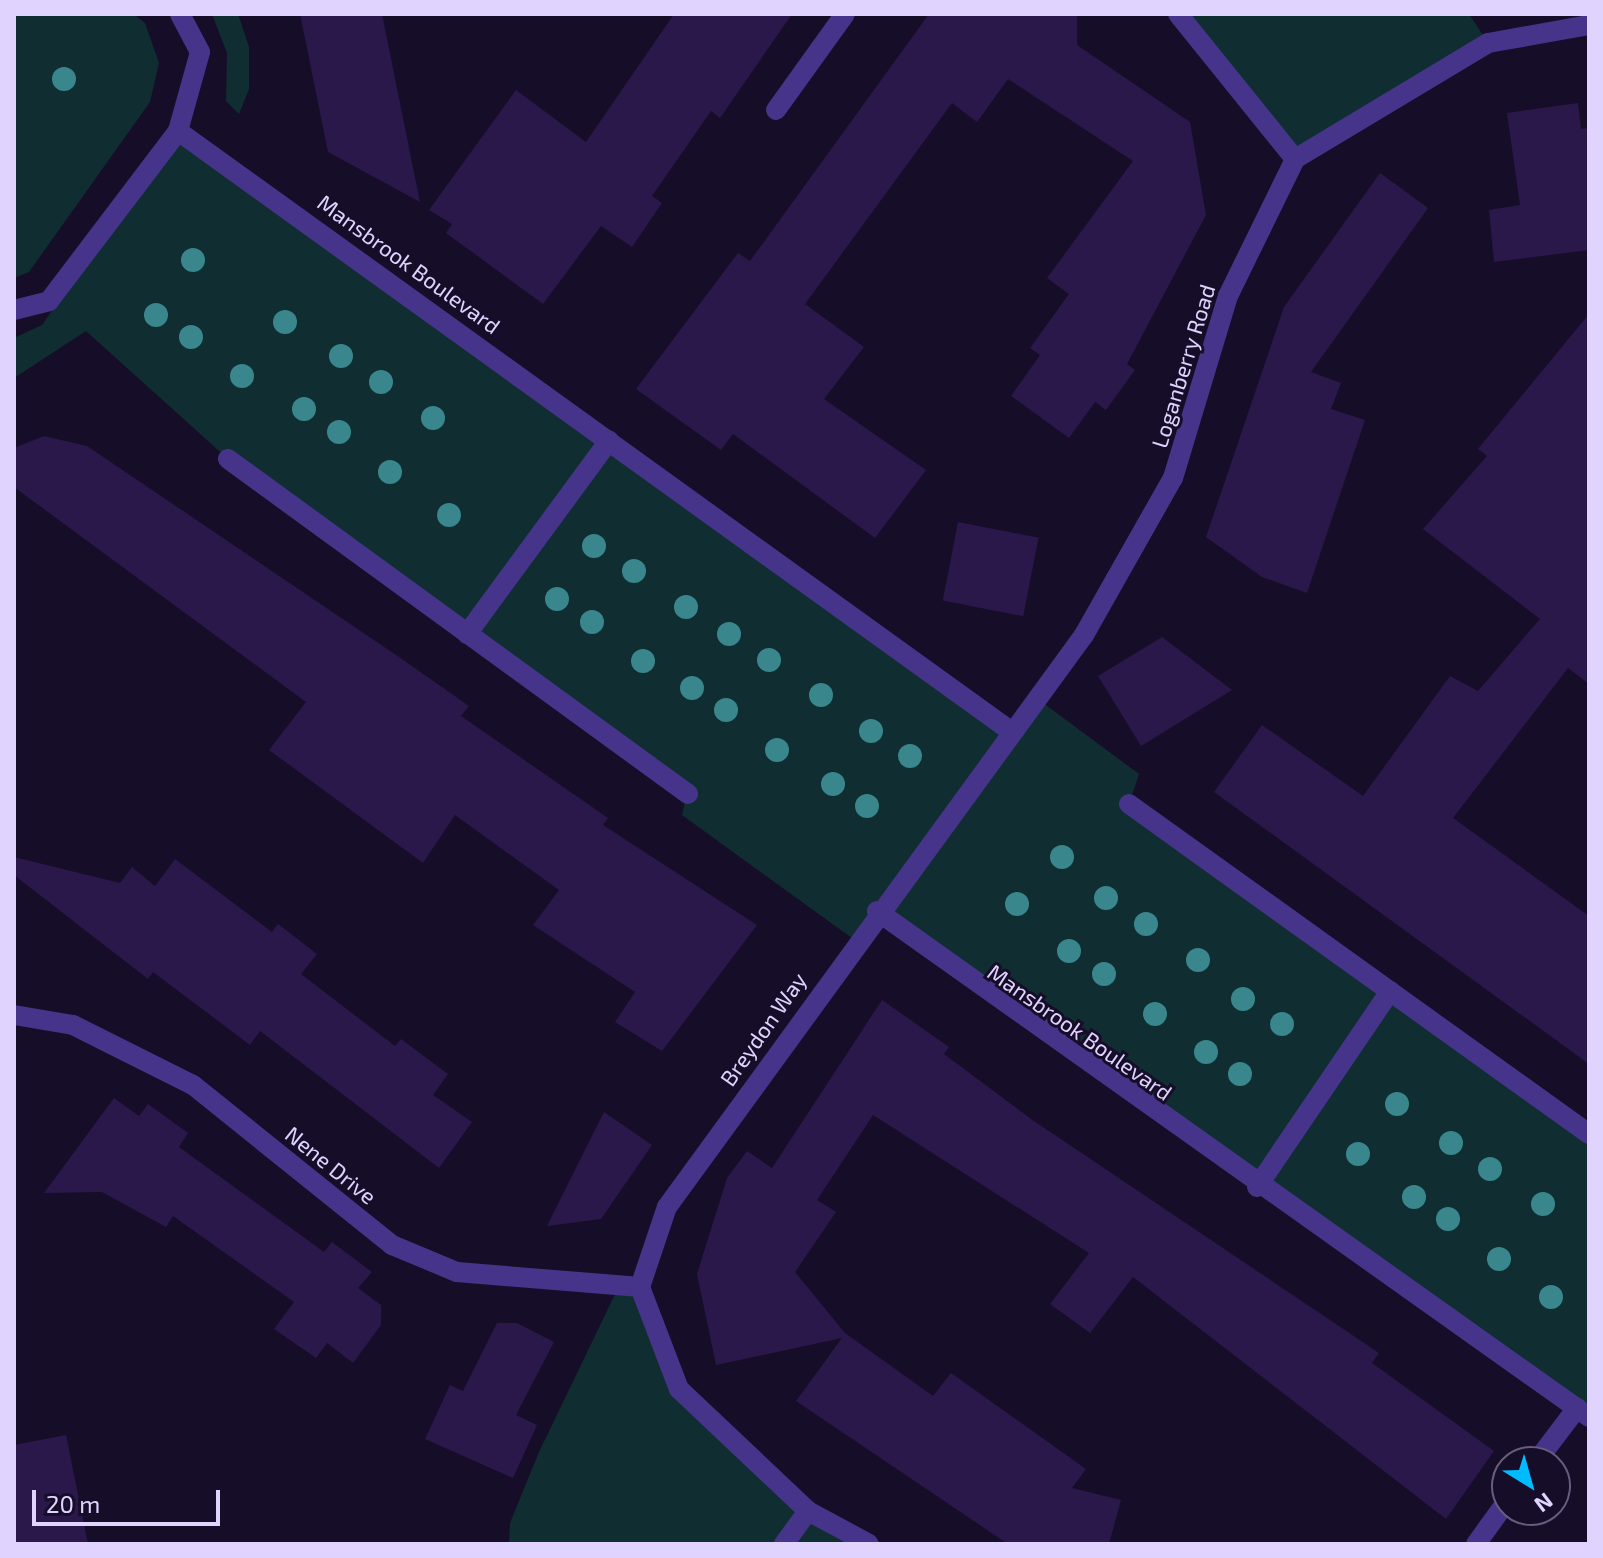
<!DOCTYPE html>
<style>
body{margin:0}
#map{position:relative;width:1603px;height:1558px;overflow:hidden;background:#160d28;font-family:"Exo 2",sans-serif}
div>[style]{position:absolute}
.green>*{inset:0;background:#102e32}
.building>*{inset:0;background:#2a184a;transform-origin:0 0}
.minor>*{height:20px;margin:-10px;padding:0 10px;transform-origin:10px;border-radius:10px;background:#46348a}
.trees>*{width:24px;height:24px;margin:-12px;border-radius:50%;background:#39878c}
span{translate:-50% -50%;white-space:nowrap;text-align:center;line-height:1.15;-webkit-text-stroke:6px #160d28;paint-order:stroke}
.street-label{font-size:22px;color:#e0d4ff}
.frame{position:absolute;inset:0;border:16px solid #e0d4ff;pointer-events:none}
.north{position:absolute;left:1491px;top:1446px;width:80px;height:80px;box-sizing:border-box;background:#160d28;border:2px solid #675d7e;border-radius:50%;rotate:143deg;font-size:22px;font-weight:700;line-height:32px;text-align:center;color:#e0d4ff}
.north::after{content:'';display:block;margin:auto;width:28px;height:36px;background:#0bf;clip-path:polygon(50% 0,100% 100%,50% 72%,0 100%)}
.scale{position:absolute;left:32px;top:1490px;width:188px;height:36px;box-sizing:border-box;border:4px solid #e0d4ff;border-top:0;padding-left:10px;font-size:24px;line-height:28px;white-space:nowrap;color:#e0d4ff;-webkit-text-stroke:6px #160d28;paint-order:stroke}
</style>
<div id="map">
<div class="green">
<div style="clip-path:polygon(14px 14px,133px 14px,145px 23px,159px 63px,150px 102px,29px 272px,14px 278px)"></div>
<div style="clip-path:polygon(212px 14px,238px 14px,249px 47px,249px 89px,239px 114px,226px 101px,227px 53px)"></div>
<div style="clip-path:polygon(1178px 14px,1469px 14px,1488px 43px,1295px 159px)"></div>
<div style="clip-path:polygon(178px 131px,1008px 730px,1035px 697px,1139px 774px,1129px 804px,1589px 1134px,1589px 1417px,878px 912px,856px 941px,682px 815px,687px 794px,228px 459px,86px 331px,14px 378px,14px 338px,42px 325px)"></div>
<div style="clip-path:polygon(620px 1284px,640px 1287px,679px 1389px,740px 1455px,869px 1544px,509px 1544px,510px 1523px,539px 1452px)"></div>
</div>
<div class="building">
<div style="clip-path:polygon(300px 14px,382px 14px,420px 202px,328px 152px)"></div>
<div style="clip-path:polygon(674px 14px,792px 14px,720px 118px,711px 111px,652px 196px,662px 203px,632px 247px,601px 226px,543px 304px,446px 233px,452px 224px,429px 210px,516px 90px,586px 142px)"></div>
<div style="clip-path:polygon(929px 14px,1077px 14px,1077px 45px,1190px 122px,1206px 215px,1127px 364px,1135px 370px,1106px 410px,1095px 402px,1069px 438px,1011px 396px,1040px 355px,1030px 348px,1069px 294px,1047px 278px,1133px 161px,1008px 79px,977px 122px,952px 103px,805px 304px,864px 347px,824px 399px,926px 470px,875px 538px,733px 434px,721px 450px,636px 389px,738px 253px,750px 261px)"></div>
<div style="clip-path:polygon(1578px 103px,1581px 129px,1589px 128px,1589px 250px,1494px 262px,1489px 210px,1520px 205px,1507px 113px)"></div>
<div style="clip-path:polygon(1380px 173px,1428px 208px,1311px 372px,1341px 383px,1331px 409px,1365px 420px,1307px 593px,1262px 577px,1206px 537px,1284px 307px)"></div>
<div style="clip-path:polygon(1589px 314px,1589px 684px,1568px 668px,1453px 818px,1589px 916px,1589px 1064px,1214px 792px,1262px 725px,1363px 796px,1450px 676px,1478px 691px,1540px 619px,1423px 529px,1487px 456px,1478px 449px)"></div>
<div style="clip-path:polygon(44px 436px,87px 446px,399px 657px,469px 706px,461px 716px,608px 818px,603px 825px,757px 925px,662px 1051px,615px 1022px,635px 992px,533px 925px,559px 890px,455px 815px,423px 863px,269px 750px,306px 702px,14px 487px,14px 448px)"></div>
<div style="left:958px;top:522px;width:82px;height:80px;rotate:11deg"></div>
<div style="clip-path:polygon(1162px 637px,1232px 690px,1141px 746px,1098px 676px)"></div>
<div style="clip-path:polygon(14px 857px,120px 883px,132px 867px,155px 886px,175px 859px,272px 932px,278px 924px,317px 954px,301px 974px,395px 1046px,401px 1039px,448px 1074px,433px 1095px,472px 1122px,439px 1168px,260px 1031px,250px 1045px,153px 972px,148px 979px,14px 875px)"></div>
<div style="clip-path:polygon(882px 1000px,949px 1047px,944px 1054px,1031px 1119px,1379px 1353px,1372px 1363px,1494px 1451px,1446px 1519px,1133px 1277px,1090px 1333px,1050px 1304px,1089px 1253px,873px 1115px,817px 1200px,836px 1212px,795px 1272px,845px 1333px,933px 1396px,951px 1373px,1086px 1469px,1072px 1488px,1121px 1500px,1109px 1544px,1008px 1544px,796px 1401px,842px 1338px,716px 1365px,697px 1274px,727px 1178px,747px 1151px,772px 1168px)"></div>
<div style="clip-path:polygon(114px 1098px,139px 1116px,148px 1104px,188px 1133px,179px 1147px,324px 1252px,332px 1242px,372px 1272px,358px 1288px,381px 1305px,381px 1325px,353px 1363px,327px 1343px,316px 1358px,274px 1329px,294px 1302px,173px 1216px,166px 1227px,102px 1192px,44px 1193px)"></div>
<div style="clip-path:polygon(604px 1112px,652px 1145px,601px 1219px,547px 1226px)"></div>
<div style="clip-path:polygon(497px 1323px,517px 1323px,554px 1342px,516px 1415px,537px 1425px,513px 1478px,425px 1439px,450px 1385px,463px 1391px)"></div>
<div style="clip-path:polygon(66px 1435px,88px 1544px,14px 1544px,14px 1445px)"></div>
</div>
<div class="minor">
<div style="left:1178px;top:14px;width:186px;rotate:51.1deg"></div>
<div style="left:776px;top:110px;width:118px;rotate:-54.3deg"></div>
<div style="left:178px;top:131px;width:1024px;rotate:35.78deg"></div>
<div style="left:14px;top:310px;width:36px;rotate:-14deg"></div>
<div style="left:49px;top:301px;width:213px;rotate:-52.8deg"></div>
<div style="left:178px;top:131px;width:82px;rotate:-74.4deg"></div>
<div style="left:200px;top:52px;width:43px;rotate:-117.8deg"></div>
<div style="left:228px;top:459px;width:569px;rotate:36.06deg"></div>
<div style="left:467px;top:634px;width:240px;rotate:-53.7deg"></div>
<div style="left:1129px;top:804px;width:566px;rotate:35.66deg"></div>
<div style="left:877px;top:911px;width:873px;rotate:35.4deg"></div>
<div style="left:14px;top:1015px;width:60px;rotate:9.6deg"></div>
<div style="left:73px;top:1025px;width:134px;rotate:26.6deg"></div>
<div style="left:193px;top:1085px;width:255px;rotate:38.8deg"></div>
<div style="left:392px;top:1245px;width:70px;rotate:22.6deg"></div>
<div style="left:457px;top:1272px;width:184px;rotate:4.7deg"></div>
<div style="left:1257px;top:1187px;width:237px;rotate:-55.8deg"></div>
<div style="left:640px;top:1287px;width:84px;rotate:-71.4deg"></div>
<div style="left:667px;top:1207px;width:708px;rotate:-53.91deg"></div>
<div style="left:1084px;top:635px;width:180px;rotate:-60.5deg"></div>
<div style="left:1173px;top:478px;width:190px;rotate:-73.2deg"></div>
<div style="left:1228px;top:296px;width:153px;rotate:-63.9deg"></div>
<div style="left:1295px;top:159px;width:225px;rotate:-31deg"></div>
<div style="left:1488px;top:43px;width:103px;rotate:-10.1deg"></div>
<div style="left:640px;top:1287px;width:109px;rotate:69.1deg"></div>
<div style="left:679px;top:1389px;width:178px;rotate:43.4deg"></div>
<div style="left:1536px;top:1462px;width:68px;rotate:-52.8deg"></div>
<div style="left:784px;top:1544px;width:41px;rotate:-54deg"></div>
<div style="left:808px;top:1511px;width:69px;rotate:28.4deg"></div>
<div style="left:1476px;top:1544px;width:53px;rotate:-54.2deg"></div>
</div>
<div class="trees">
<div style="left:64px;top:79px"></div>
<div style="left:193px;top:260px"></div>
<div style="left:156px;top:315px"></div>
<div style="left:285px;top:322px"></div>
<div style="left:191px;top:337px"></div>
<div style="left:341px;top:356px"></div>
<div style="left:242px;top:376px"></div>
<div style="left:381px;top:382px"></div>
<div style="left:304px;top:409px"></div>
<div style="left:433px;top:418px"></div>
<div style="left:339px;top:432px"></div>
<div style="left:390px;top:472px"></div>
<div style="left:449px;top:515px"></div>
<div style="left:594px;top:546px"></div>
<div style="left:634px;top:571px"></div>
<div style="left:557px;top:599px"></div>
<div style="left:686px;top:607px"></div>
<div style="left:592px;top:622px"></div>
<div style="left:729px;top:634px"></div>
<div style="left:769px;top:660px"></div>
<div style="left:643px;top:661px"></div>
<div style="left:692px;top:688px"></div>
<div style="left:821px;top:695px"></div>
<div style="left:726px;top:710px"></div>
<div style="left:871px;top:731px"></div>
<div style="left:777px;top:750px"></div>
<div style="left:910px;top:756px"></div>
<div style="left:833px;top:784px"></div>
<div style="left:867px;top:806px"></div>
<div style="left:1062px;top:857px"></div>
<div style="left:1106px;top:898px"></div>
<div style="left:1017px;top:904px"></div>
<div style="left:1146px;top:924px"></div>
<div style="left:1069px;top:951px"></div>
<div style="left:1198px;top:960px"></div>
<div style="left:1104px;top:974px"></div>
<div style="left:1243px;top:999px"></div>
<div style="left:1155px;top:1014px"></div>
<div style="left:1282px;top:1024px"></div>
<div style="left:1206px;top:1052px"></div>
<div style="left:1240px;top:1074px"></div>
<div style="left:1397px;top:1104px"></div>
<div style="left:1451px;top:1143px"></div>
<div style="left:1358px;top:1154px"></div>
<div style="left:1490px;top:1169px"></div>
<div style="left:1414px;top:1197px"></div>
<div style="left:1543px;top:1204px"></div>
<div style="left:1448px;top:1219px"></div>
<div style="left:1499px;top:1259px"></div>
<div style="left:1551px;top:1297px"></div>
</div>
<div class="street-label">
<span style="left:409px;top:264px;rotate:36deg">Mansbrook Boulevard</span>
<span style="left:1183px;top:366px;rotate:-73deg">Loganberry Road</span>
<span style="left:763px;top:1029px;rotate:-55deg">Breydon Way</span>
<span style="left:1080px;top:1032px;rotate:35deg">Mansbrook Boulevard</span>
<span style="left:331px;top:1165px;rotate:39deg">Nene Drive</span>
</div>
<div class="frame"></div>
<div class="north">N</div>
<div class="scale">20 m</div>
</div>
